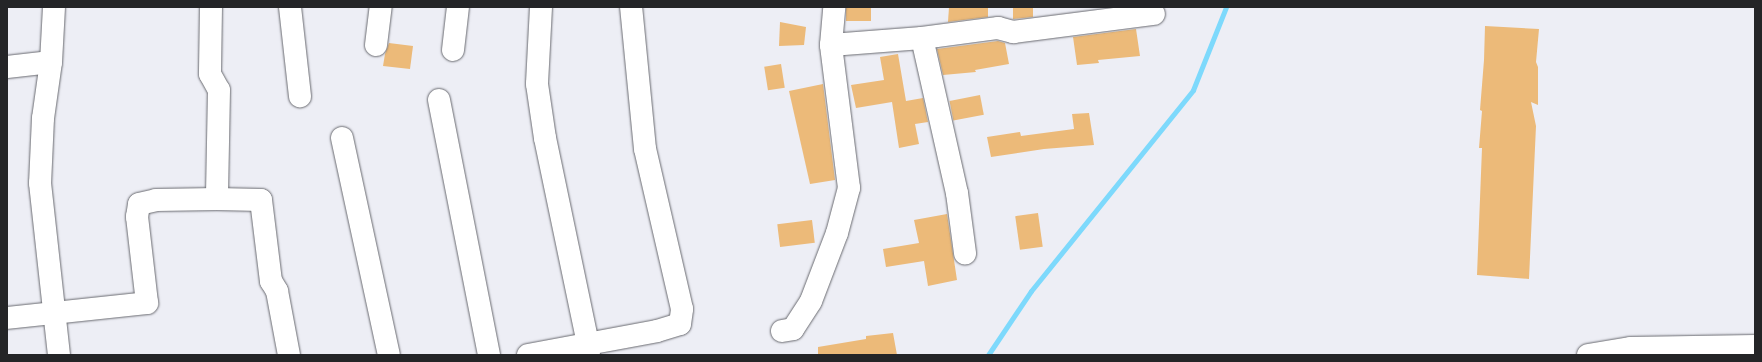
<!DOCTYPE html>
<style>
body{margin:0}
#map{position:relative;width:1762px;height:362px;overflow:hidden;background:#edeef5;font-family:"IBM Plex Serif",serif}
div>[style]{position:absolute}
.stream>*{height:5px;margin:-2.5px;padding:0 2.5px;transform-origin:2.5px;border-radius:2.5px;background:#7dd9fc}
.building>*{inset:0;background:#ecba79;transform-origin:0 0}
.roads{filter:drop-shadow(0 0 1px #696a70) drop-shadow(0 0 1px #696a70)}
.minor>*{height:22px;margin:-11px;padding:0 11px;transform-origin:11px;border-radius:11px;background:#fff}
span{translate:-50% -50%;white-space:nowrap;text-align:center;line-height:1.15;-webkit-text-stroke:4px #fff;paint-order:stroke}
.frame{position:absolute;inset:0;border:8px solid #242527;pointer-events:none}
</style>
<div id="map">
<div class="stream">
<div style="left:988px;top:355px;width:77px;rotate:-56.1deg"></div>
<div style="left:1031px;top:291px;width:258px;rotate:-51.1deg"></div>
<div style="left:1193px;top:90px;width:89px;rotate:-68.3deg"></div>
</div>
<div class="building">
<div style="left:846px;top:7px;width:25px;height:14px"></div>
<div style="clip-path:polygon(949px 7px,988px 7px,988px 17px,948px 22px)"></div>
<div style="clip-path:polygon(1013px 7px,1033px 7px,1033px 17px,1013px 19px)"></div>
<div style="clip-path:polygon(780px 22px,806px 27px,804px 45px,779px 46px)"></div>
<div style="clip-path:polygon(1485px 26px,1539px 29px,1536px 62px,1538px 67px,1538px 105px,1531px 102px,1536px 126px,1529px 279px,1477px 275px,1482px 148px,1479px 148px,1482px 111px,1480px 110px,1484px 60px)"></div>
<div style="clip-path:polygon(1136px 29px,1140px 56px,1098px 60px,1099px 63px,1077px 65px,1073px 37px)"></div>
<div style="clip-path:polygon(998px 41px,1005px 43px,1009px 64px,975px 70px,976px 72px,943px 75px,937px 49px)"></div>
<div style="clip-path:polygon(389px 43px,413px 46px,410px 69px,383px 66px,385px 54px)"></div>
<div style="clip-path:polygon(898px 54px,906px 101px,923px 98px,928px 122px,915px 124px,919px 144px,899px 148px,892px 102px,856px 108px,851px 85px,884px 80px,880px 57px)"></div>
<div style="left:781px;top:64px;width:24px;height:17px;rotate:81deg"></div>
<div style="clip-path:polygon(823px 84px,835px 180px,810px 184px,789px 91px)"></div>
<div style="left:980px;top:95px;width:20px;height:31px;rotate:79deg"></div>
<div style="clip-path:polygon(1089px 113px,1094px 145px,1044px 149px,991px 157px,987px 137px,1020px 132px,1021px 136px,1074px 129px,1072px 114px)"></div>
<div style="left:1038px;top:213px;width:34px;height:23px;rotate:82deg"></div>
<div style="clip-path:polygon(947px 214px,957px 280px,928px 286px,924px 261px,886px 267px,883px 249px,919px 243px,914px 220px)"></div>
<div style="left:812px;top:220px;width:23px;height:35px;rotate:83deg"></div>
<div style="clip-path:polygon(893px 333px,897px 355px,818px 355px,818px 347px,866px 339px,866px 336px)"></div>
</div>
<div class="roads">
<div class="minor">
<div style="left:54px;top:7px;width:55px;rotate:93.1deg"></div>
<div style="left:51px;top:62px;width:57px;rotate:98.1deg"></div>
<div style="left:43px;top:118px;width:65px;rotate:92.6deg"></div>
<div style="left:40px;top:183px;width:173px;rotate:83.7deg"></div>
<div style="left:211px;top:7px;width:67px;rotate:90.9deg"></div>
<div style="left:210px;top:74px;width:18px;rotate:61deg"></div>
<div style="left:219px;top:90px;width:109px;rotate:91.1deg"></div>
<div style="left:290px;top:7px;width:90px;rotate:83.6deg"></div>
<div style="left:541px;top:7px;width:77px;rotate:93deg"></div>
<div style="left:537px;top:84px;width:55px;rotate:81.6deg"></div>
<div style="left:545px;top:138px;width:210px;rotate:78.2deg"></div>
<div style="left:588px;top:344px;width:11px;rotate:85deg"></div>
<div style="left:922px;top:38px;width:159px;rotate:77.3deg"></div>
<div style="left:957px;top:193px;width:61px;rotate:82.4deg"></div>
<div style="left:376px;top:45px;width:38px;rotate:-83deg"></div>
<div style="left:831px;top:45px;width:91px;rotate:-4.4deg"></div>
<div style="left:922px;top:38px;width:77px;rotate:-7.5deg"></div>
<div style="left:998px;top:28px;width:16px;rotate:15deg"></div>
<div style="left:1013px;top:32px;width:142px;rotate:-7.3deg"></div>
<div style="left:453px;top:50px;width:43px;rotate:-83.4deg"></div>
<div style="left:7px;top:67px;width:44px;rotate:-6.5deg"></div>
<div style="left:439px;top:100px;width:260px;rotate:78.9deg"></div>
<div style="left:342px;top:138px;width:222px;rotate:77.8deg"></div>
<div style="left:7px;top:318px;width:141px;rotate:-6.1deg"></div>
<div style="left:147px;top:303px;width:87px;rotate:-96.6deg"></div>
<div style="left:137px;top:217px;width:13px;rotate:-81deg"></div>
<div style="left:139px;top:204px;width:17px;rotate:-13deg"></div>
<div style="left:156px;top:200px;width:61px;rotate:-0.9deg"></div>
<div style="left:217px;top:199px;width:44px;rotate:1.3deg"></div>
<div style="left:261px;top:200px;width:82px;rotate:83deg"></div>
<div style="left:271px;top:281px;width:12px;rotate:59deg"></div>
<div style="left:277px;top:291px;width:65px;rotate:79.4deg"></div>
<div style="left:782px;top:331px;width:11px;rotate:-10deg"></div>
<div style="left:793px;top:329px;width:33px;rotate:-57deg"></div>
<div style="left:811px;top:301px;width:73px;rotate:-69.1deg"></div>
<div style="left:837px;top:233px;width:47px;rotate:-75.1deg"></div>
<div style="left:849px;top:188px;width:144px;rotate:-97.2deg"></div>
<div style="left:831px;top:45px;width:38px;rotate:-85deg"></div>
<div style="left:528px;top:355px;width:131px;rotate:-10.5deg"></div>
<div style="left:657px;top:331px;width:24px;rotate:-17deg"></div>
<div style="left:680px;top:324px;width:15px;rotate:-82deg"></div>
<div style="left:682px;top:309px;width:164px;rotate:-103deg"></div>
<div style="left:645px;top:149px;width:143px;rotate:-95.6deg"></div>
<div style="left:1588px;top:355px;width:44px;rotate:-9.2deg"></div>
<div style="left:1631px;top:348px;width:124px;rotate:-0.9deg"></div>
</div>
</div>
<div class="frame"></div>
</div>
